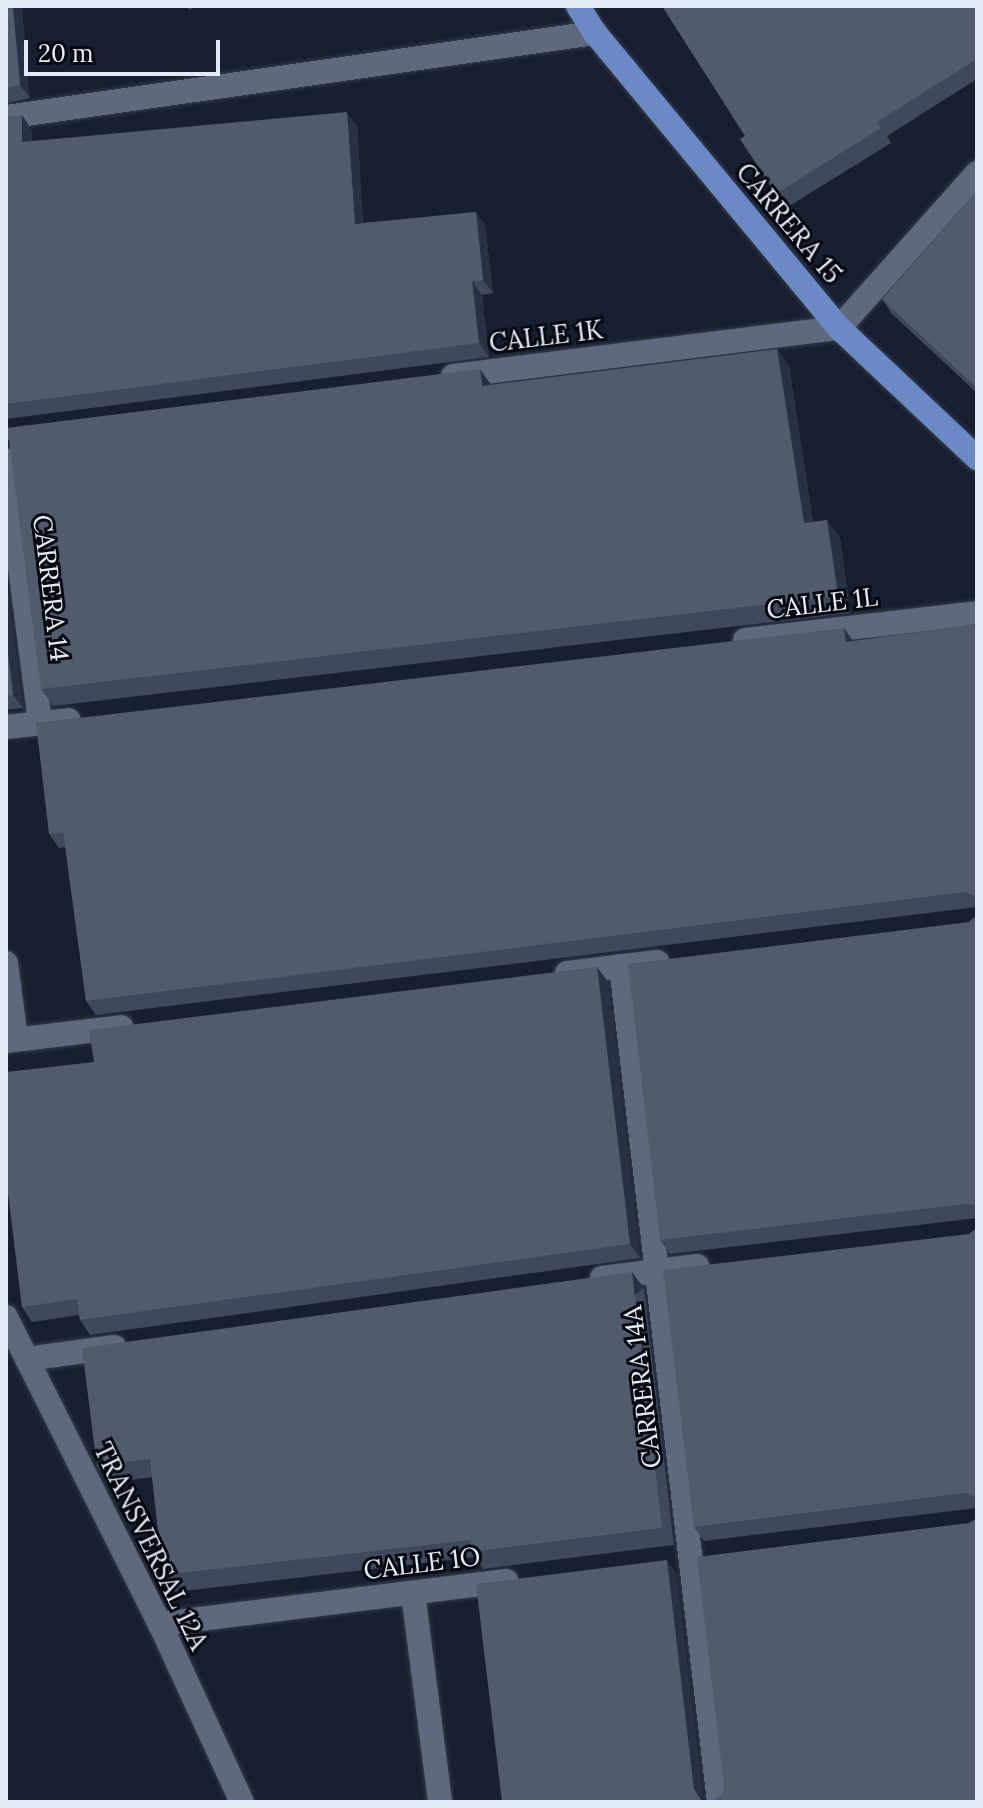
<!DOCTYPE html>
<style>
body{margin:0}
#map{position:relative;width:983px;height:1808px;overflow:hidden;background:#171f30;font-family:Lora,serif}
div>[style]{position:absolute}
.roads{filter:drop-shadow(0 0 2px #343b48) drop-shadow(0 0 2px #343b48)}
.minor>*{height:24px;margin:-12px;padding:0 12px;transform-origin:12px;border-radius:12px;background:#5f697d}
.major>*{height:24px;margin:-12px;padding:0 12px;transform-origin:12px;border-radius:12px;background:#6b89c4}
.wall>*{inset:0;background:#3f495b}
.shaded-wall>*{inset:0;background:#283143;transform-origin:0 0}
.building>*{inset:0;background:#515b6b}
span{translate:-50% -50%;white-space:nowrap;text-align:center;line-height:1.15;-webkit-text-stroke:6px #060911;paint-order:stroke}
.street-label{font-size:26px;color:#e4ebf6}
.frame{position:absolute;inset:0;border:8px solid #e4ebf6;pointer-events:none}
.scale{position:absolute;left:24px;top:40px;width:196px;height:36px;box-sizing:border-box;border:4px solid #e4ebf6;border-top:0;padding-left:10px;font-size:24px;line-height:28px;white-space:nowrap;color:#e4ebf6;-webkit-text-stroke:6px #060911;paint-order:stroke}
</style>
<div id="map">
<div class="roads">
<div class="minor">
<div style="left:6px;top:117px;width:595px;rotate:-8.12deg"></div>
<div style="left:453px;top:376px;width:389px;rotate:-7.1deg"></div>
<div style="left:839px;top:328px;width:208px;rotate:-48.3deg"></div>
<div style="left:6px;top:460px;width:265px;rotate:82.6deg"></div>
<div style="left:745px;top:640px;width:234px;rotate:-6.6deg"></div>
<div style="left:6px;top:727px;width:63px;rotate:-6.3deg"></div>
<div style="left:6px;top:963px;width:77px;rotate:82.5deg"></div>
<div style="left:621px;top:966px;width:842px;rotate:83.31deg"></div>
<div style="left:567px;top:973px;width:91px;rotate:-7deg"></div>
<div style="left:6px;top:1041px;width:116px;rotate:-6.9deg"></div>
<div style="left:602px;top:1278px;width:96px;rotate:-7.2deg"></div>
<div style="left:6px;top:1317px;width:343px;rotate:63.4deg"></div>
<div style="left:160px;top:1624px;width:196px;rotate:65.3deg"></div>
<div style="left:27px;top:1359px;width:88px;rotate:-7.9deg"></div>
<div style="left:413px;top:1593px;width:211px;rotate:82.6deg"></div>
<div style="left:160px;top:1624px;width:349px;rotate:-7.1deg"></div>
</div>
<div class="major">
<div style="left:578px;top:6px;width:32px;rotate:58deg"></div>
<div style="left:595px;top:33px;width:383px;rotate:50.4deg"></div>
<div style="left:839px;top:328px;width:190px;rotate:43.3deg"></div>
</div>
</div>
<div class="wall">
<div style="clip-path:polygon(6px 6px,30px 98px,6px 103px)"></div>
<div style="clip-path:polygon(186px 6px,196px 6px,190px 10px)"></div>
<div style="clip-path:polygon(977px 6px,977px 79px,887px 136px,891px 143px,786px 208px,776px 194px,745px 136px)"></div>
<div style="clip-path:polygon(6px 117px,31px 129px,32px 141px,357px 126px,363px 223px,476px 212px,485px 226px,493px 293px,482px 295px,489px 357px,6px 419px)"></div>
<div style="clip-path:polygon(977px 191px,977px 393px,892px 314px,882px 299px)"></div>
<div style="clip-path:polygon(777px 349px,789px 366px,813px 522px,840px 537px,850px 613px,53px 706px,41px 689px,491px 385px)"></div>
<div style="clip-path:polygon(6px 577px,23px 708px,6px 710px)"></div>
<div style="clip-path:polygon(977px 624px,977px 907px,96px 1015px,86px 1001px,66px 847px,59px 848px,49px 834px,844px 628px,853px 641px)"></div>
<div style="clip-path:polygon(977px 915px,977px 1218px,670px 1254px,660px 1240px,969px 922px)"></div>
<div style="clip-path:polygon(597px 967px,608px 982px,640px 1258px,90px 1335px,80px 1320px,79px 1315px,32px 1322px,22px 1307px,94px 1062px)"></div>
<div style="clip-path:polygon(977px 1228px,977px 1508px,704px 1541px,694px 1527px,969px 1234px)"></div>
<div style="clip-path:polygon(644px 1288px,674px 1545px,483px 1569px,475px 1557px,175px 1592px,163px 1575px,152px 1477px,109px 1483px,97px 1466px)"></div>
</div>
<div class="shaded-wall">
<div style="clip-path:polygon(13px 6px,22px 6px,30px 98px,20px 85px)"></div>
<div style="clip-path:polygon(347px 112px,357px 126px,364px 238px,355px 224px)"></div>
<div style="clip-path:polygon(22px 115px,31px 129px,32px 156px,22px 142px)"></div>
<div style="clip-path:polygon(476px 212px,485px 226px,493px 293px,483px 280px)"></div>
<div style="clip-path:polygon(472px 281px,482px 295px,489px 357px,479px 343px)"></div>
<div style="clip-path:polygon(777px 349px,789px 366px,816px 540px,804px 523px)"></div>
<div style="clip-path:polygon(480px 369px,492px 386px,482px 386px)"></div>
<div style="clip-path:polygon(827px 520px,840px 537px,850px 613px,838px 596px)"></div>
<div style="clip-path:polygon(6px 577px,23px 708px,13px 695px,6px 637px)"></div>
<div style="clip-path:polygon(844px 628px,854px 643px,846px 642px)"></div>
<div style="clip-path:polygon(597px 967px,608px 982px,640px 1258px,630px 1244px)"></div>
<div style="left:632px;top:1272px;width:20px;height:258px;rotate:53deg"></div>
<div style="clip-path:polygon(667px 1560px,677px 1575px,704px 1802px,694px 1789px)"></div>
</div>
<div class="building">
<div style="clip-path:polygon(6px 6px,13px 6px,20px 85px,6px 88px)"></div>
<div style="clip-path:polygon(662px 6px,977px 6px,977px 59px,877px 122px,881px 128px,776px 194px,740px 139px,745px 136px)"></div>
<div style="clip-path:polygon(347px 112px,355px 224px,476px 212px,483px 280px,472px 281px,479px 343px,6px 404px,6px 117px,22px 115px,22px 142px)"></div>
<div style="clip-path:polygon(977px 191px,977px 388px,882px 299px)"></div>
<div style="clip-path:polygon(777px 349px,804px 523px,827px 520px,838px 596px,41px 689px,9px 441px,6px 437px,6px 428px,480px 369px,482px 386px)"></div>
<div style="clip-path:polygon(977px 624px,977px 897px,965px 892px,86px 1001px,63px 832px,49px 834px,36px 723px,844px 628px,846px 642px)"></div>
<div style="clip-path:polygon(6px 637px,13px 695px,6px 696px)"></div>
<div style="clip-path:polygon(977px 915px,977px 1210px,974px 1205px,965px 1204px,660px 1240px,628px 964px,969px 922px)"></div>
<div style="clip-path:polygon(597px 967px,630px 1244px,80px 1320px,77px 1299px,22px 1307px,6px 1177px,6px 1072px,94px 1062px,89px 1030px)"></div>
<div style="clip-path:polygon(977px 1228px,977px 1498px,965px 1493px,694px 1527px,663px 1270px,969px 1234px)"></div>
<div style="clip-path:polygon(632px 1272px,662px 1528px,471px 1552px,470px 1540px,163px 1575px,150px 1459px,97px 1466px,82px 1348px)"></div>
<div style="clip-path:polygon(977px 1518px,977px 1802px,712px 1802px,722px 1794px,724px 1786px,697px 1557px,969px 1523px)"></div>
<div style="clip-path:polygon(667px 1560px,694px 1789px,702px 1801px,709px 1802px,502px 1802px,476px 1584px)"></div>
</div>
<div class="street-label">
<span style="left:789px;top:223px;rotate:50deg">CARRERA 15</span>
<span style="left:546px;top:336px;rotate:-7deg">CALLE 1K</span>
<span style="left:51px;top:588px;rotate:83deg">CARRERA 14</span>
<span style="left:822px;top:603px;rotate:-7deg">CALLE 1L</span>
<span style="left:642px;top:1387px;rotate:-97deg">CARRERA 14A</span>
<span style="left:151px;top:1546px;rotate:64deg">TRANSVERSAL 12A</span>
<span style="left:422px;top:1563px;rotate:-7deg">CALLE 1O</span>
</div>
<div class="frame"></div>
<div class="scale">20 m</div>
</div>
